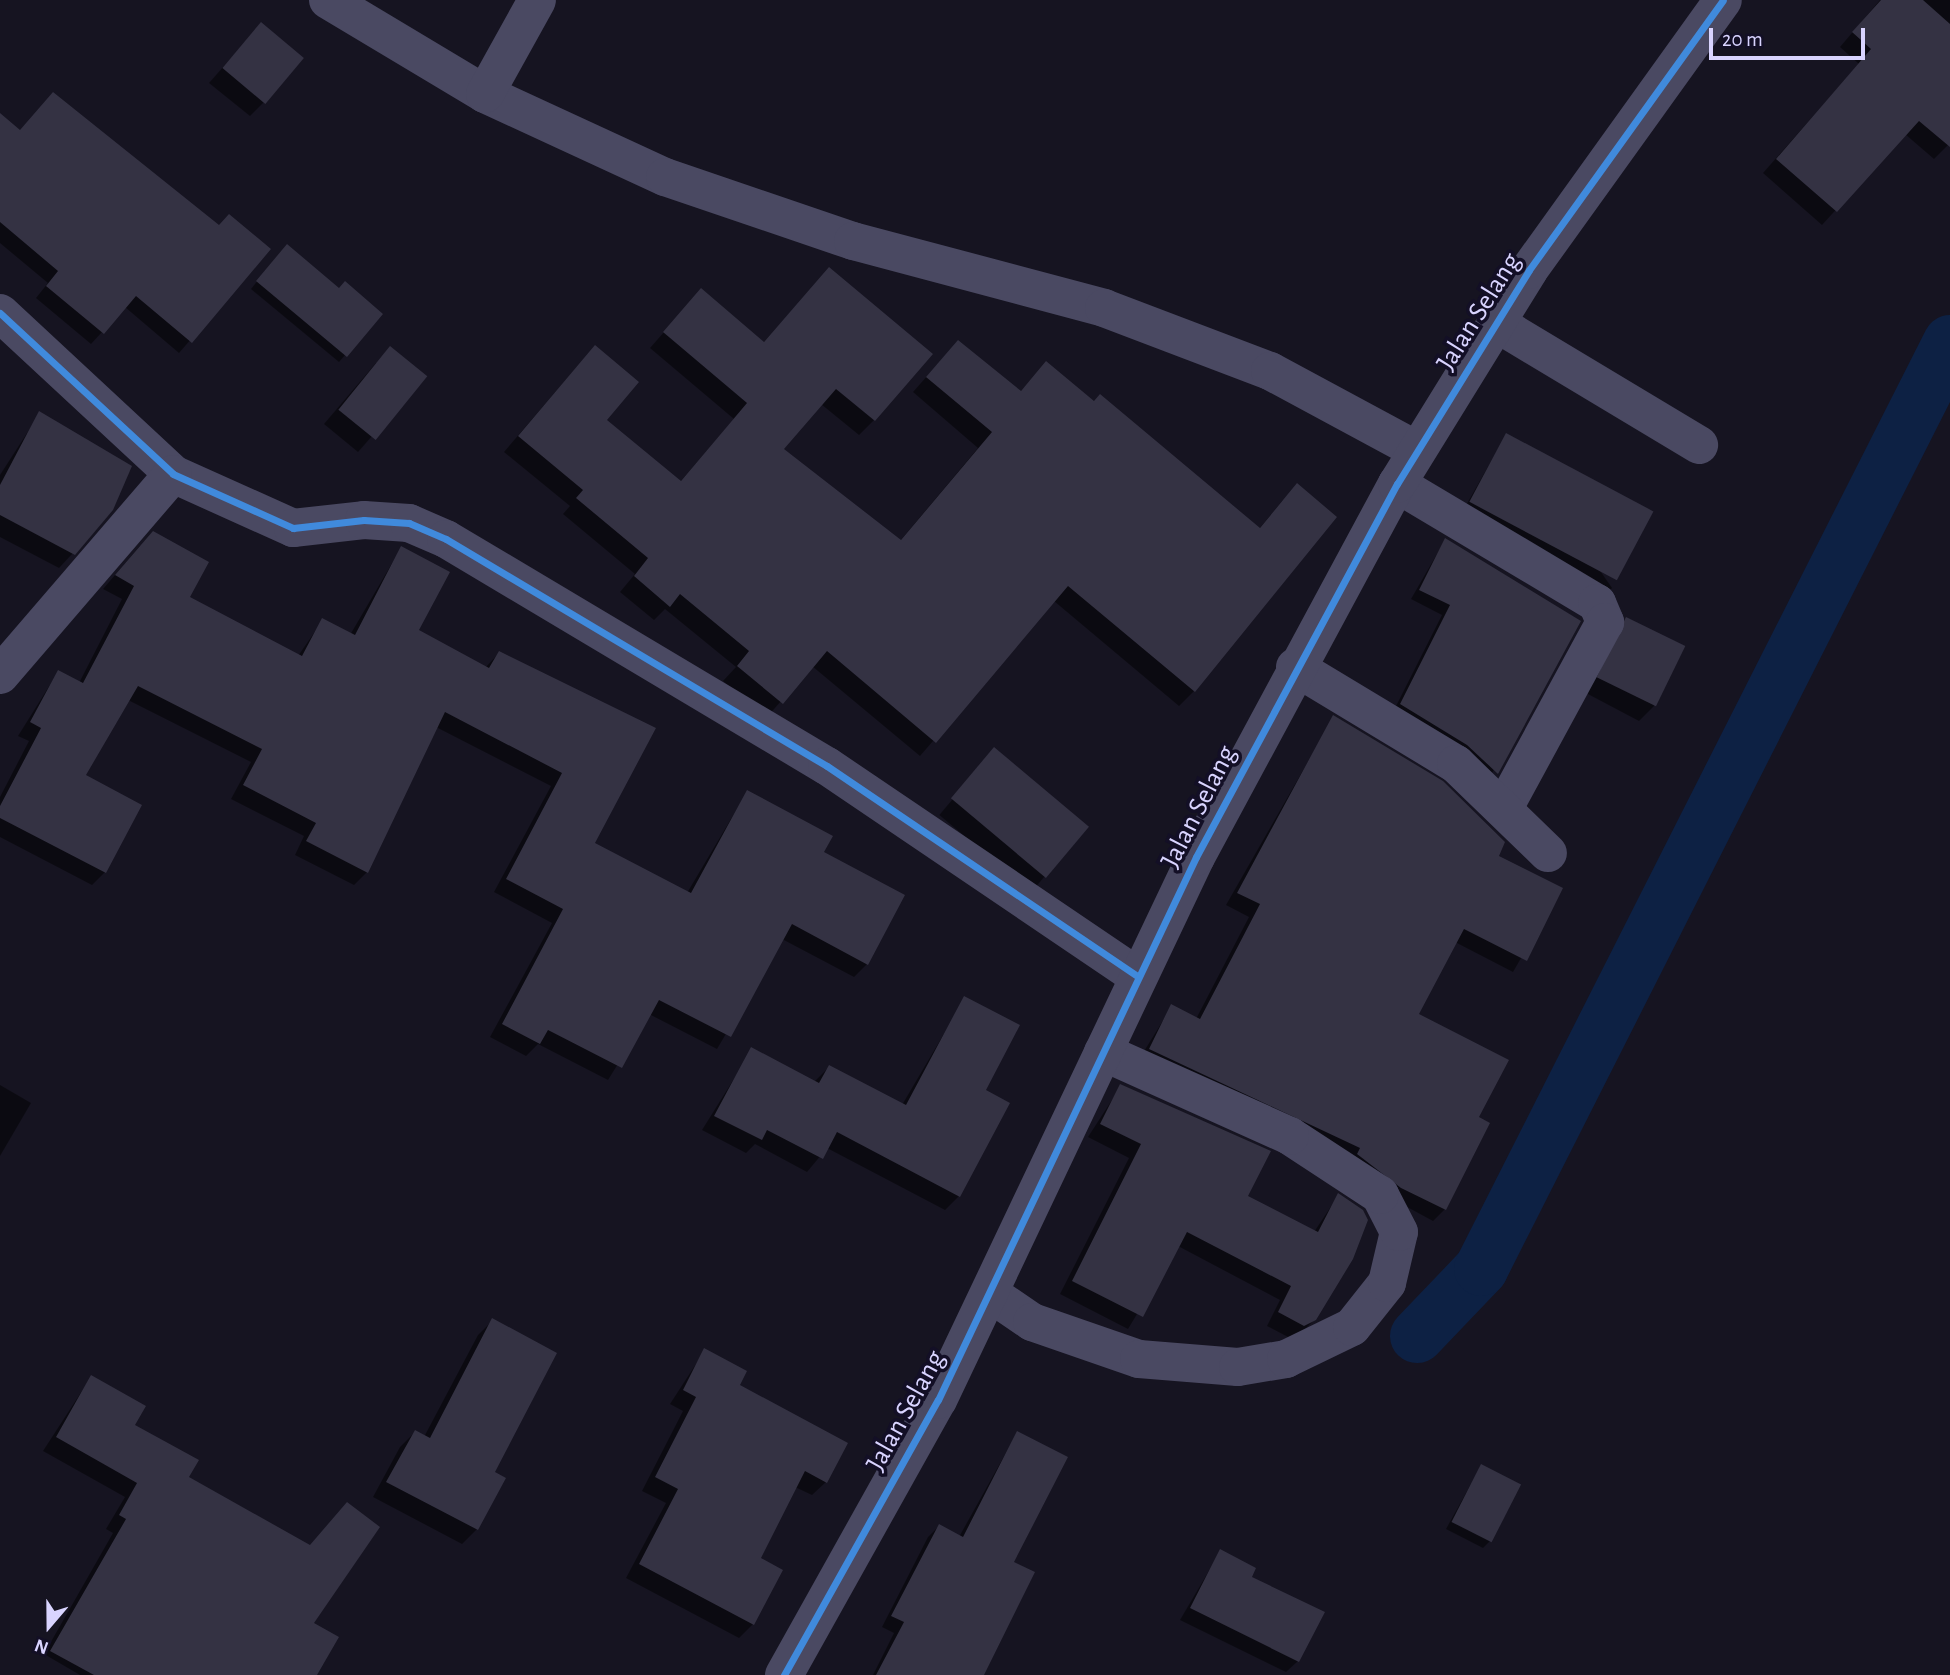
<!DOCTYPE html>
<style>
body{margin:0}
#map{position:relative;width:1950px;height:1675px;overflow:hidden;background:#161421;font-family:"Alegreya Sans",sans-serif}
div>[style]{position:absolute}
.shadow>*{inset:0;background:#0007;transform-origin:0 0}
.canal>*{height:54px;margin:-27px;padding:0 27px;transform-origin:27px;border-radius:27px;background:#0d2144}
.building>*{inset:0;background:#343243;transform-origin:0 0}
.minor>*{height:38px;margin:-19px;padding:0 19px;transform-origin:19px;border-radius:19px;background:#4a4962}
.cycleway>*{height:7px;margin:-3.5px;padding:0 3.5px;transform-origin:3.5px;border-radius:3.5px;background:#408adc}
span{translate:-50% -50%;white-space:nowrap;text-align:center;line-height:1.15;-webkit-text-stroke:7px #130f26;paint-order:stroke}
.street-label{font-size:28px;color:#d9d4ff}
.north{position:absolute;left:14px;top:1591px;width:70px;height:70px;-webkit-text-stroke:5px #130f26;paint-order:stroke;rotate:200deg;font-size:19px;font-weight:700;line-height:28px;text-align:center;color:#d9d4ff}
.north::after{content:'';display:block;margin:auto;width:24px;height:32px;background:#d9d4ff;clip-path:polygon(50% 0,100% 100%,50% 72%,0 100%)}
.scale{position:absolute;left:1709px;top:28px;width:156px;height:32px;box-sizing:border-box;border:4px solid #d9d4ff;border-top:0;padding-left:9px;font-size:21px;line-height:24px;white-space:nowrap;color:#d9d4ff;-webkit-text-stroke:5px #130f26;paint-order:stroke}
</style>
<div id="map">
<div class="shadow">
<div style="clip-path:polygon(1880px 0,1950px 0,1950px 143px,1934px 159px,1905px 134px,1822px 225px,1763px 173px,1859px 64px,1840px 47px)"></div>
<div style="clip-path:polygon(261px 24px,264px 102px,250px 116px,209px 83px)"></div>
<div style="clip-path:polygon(0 157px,218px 227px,269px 249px,179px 353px,125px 307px,91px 344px,36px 298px,48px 283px,0 243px)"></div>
<div style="clip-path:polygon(280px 253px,345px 355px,339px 362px,251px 289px)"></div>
<div style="clip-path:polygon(829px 269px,874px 420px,859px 435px,821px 404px,782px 449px,900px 541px,978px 448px,913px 392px,944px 357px,1020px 392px,1046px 364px,1259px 529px,1283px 500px,1194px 691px,1179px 706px,1054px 601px,920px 756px,812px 666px,767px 717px,723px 681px,736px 667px,665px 609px,654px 620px,620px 592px,635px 574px,563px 514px,570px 506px,504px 452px,581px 362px,605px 420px,680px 482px,734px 419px,650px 348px,701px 290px,763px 343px)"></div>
<div style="clip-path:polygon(376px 363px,425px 376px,358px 452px,324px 424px)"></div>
<div style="clip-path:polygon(40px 413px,73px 553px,59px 568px,0 537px,0 475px)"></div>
<div style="clip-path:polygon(1506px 435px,1612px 588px,1599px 601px,1460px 516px)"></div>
<div style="clip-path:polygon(1445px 540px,1577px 619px,1487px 782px,1392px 714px,1442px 615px,1411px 599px)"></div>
<div style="clip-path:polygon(140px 546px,188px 598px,298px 656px,323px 620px,350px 635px,401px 548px,416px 631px,485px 668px,499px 653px,654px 729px,592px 843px,687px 893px,747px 792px,822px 853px,867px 964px,854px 977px,782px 939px,717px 1049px,649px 1014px,608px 1080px,538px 1044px,526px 1056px,490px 1037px,552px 923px,494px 892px,551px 786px,436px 727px,367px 872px,354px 885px,295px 855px,304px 836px,231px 799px,251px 762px,128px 700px,84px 776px,105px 872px,92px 885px,0 837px,0 797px,29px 741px,18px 736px,58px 672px,79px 683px,122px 599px,103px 589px)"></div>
<div style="clip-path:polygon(1626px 619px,1654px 706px,1639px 721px,1586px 693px,1612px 634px)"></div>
<div style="clip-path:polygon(1333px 718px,1496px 857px,1561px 889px,1513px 972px,1455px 942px,1417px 1015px,1445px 1209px,1433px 1221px,1138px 1061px,1172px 1006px,1196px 1019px,1249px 917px,1226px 905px)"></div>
<div style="left:994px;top:750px;width:120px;height:85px;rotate:40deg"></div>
<div style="clip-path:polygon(965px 998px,984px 1091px,959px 1196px,945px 1210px,827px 1148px,807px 1172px,755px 1144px,746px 1153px,702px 1130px,752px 1050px,814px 1082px,829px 1067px,902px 1105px)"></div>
<div style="clip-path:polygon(0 1085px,31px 1103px,0 1156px)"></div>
<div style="clip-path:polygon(1121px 1086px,1246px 1197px,1314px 1232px,1338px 1196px,1315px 1319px,1301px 1333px,1290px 1338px,1267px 1326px,1280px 1300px,1178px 1246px,1128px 1329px,1060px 1294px,1129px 1158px,1088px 1137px)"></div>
<div style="clip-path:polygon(492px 1321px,493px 1473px,477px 1529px,462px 1544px,373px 1497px,400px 1447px,415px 1432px,424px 1437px,478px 1335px)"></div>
<div style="clip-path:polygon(705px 1350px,826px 1482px,812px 1495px,795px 1487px,759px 1559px,753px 1624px,739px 1638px,626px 1578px,666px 1503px,642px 1491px,683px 1411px,670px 1404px)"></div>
<div style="clip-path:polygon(91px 1377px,311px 1624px,315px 1675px,80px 1675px,44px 1654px,113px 1533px,106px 1529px,125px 1497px,43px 1451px)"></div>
<div style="clip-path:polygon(1017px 1433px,1012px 1562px,978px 1675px,873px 1675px,894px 1633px,882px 1627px,928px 1537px,939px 1526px,959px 1537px)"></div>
<div style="clip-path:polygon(1481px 1466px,1490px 1541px,1483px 1548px,1446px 1529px)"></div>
<div style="clip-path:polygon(1220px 1552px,1298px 1661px,1286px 1672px,1180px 1620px)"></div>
</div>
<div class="canal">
<div style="left:1417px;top:1336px;width:93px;rotate:-46.3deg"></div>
<div style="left:1481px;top:1269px;width:1039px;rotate:-63.16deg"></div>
</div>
<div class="building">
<div style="clip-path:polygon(1881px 0,1923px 0,1950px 24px,1950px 147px,1919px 121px,1837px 212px,1776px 159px,1871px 49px,1852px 32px)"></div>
<div style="left:261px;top:22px;width:56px;height:60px;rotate:40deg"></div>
<div style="clip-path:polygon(53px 92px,219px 225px,229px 214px,271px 249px,192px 343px,136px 296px,104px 334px,46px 286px,58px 271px,0 222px,0 113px,20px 130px)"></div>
<div style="clip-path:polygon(287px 244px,339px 288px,345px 281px,383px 314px,347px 357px,256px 281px)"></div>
<div style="clip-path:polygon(829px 267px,933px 354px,875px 421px,836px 389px,784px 449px,901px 540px,992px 432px,926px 377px,958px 340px,1021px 391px,1046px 361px,1094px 401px,1100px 394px,1260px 528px,1297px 483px,1337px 517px,1195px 692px,1068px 586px,936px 743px,827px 651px,783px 704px,737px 666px,749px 651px,680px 594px,670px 607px,634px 576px,648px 558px,576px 498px,583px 490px,518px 436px,595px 345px,639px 382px,607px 420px,681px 481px,747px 403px,663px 332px,701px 288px,764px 342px)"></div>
<div style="left:390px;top:346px;width:48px;height:82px;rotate:39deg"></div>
<div style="clip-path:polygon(39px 411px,132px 466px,113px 510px,75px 555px,0 515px,0 485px)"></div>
<div style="left:1506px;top:433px;width:167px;height:78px;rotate:28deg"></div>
<div style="clip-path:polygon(153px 531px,209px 562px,190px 597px,302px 656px,322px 618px,355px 635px,401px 546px,450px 572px,419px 630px,489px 668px,499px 651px,656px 728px,595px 843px,691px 893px,747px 790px,833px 836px,824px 852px,905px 895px,868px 965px,792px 924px,731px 1037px,659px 1000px,622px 1068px,548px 1030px,540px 1044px,502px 1024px,563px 909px,506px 879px,562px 773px,445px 712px,368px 873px,306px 841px,316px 823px,243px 785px,262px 749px,138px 686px,86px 775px,142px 805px,106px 873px,0 818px,0 806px,41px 728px,30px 722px,58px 670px,83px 683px,134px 586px,115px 575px)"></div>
<div style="clip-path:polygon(1445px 538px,1581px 621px,1498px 774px,1467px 745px,1400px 704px,1450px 605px,1419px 590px)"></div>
<div style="left:1626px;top:617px;width:66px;height:67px;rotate:26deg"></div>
<div style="clip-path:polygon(1333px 715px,1443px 781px,1505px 842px,1499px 856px,1563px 888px,1527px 961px,1464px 929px,1419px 1014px,1509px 1060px,1479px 1117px,1490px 1123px,1446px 1210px,1401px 1188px,1357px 1154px,1360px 1148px,1149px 1049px,1171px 1004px,1200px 1019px,1260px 904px,1237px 893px)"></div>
<div style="left:994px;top:747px;width:124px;height:67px;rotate:40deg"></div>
<div style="clip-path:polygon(964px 996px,1020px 1025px,986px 1090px,1010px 1103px,960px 1197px,837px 1132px,823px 1159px,767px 1130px,762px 1140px,714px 1116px,751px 1047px,819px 1083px,829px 1065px,906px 1105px)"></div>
<div style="clip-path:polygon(1120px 1084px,1271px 1151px,1248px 1196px,1318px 1232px,1338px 1193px,1363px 1210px,1368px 1220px,1353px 1259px,1316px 1320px,1304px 1326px,1278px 1312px,1291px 1286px,1187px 1232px,1143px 1317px,1072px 1281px,1141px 1144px,1100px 1124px)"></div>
<div style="clip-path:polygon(492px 1318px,557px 1353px,495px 1472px,506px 1478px,478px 1530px,386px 1482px,415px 1430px,430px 1438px)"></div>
<div style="clip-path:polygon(704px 1348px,747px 1371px,740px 1385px,848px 1443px,827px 1483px,805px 1471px,761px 1558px,783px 1570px,754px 1625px,639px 1564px,678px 1489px,655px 1477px,696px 1397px,683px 1390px)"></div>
<div style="clip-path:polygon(91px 1375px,146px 1406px,135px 1425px,199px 1460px,189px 1477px,310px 1545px,347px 1502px,380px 1527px,314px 1623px,339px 1637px,317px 1675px,94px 1675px,50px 1651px,126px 1519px,119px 1515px,137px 1483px,56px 1437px)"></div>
<div style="clip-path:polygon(1017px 1431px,1068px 1457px,1014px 1562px,1035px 1572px,984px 1675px,876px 1675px,904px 1622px,891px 1616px,939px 1524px,963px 1537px)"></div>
<div style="left:1481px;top:1464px;width:45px;height:65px;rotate:27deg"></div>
<div style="clip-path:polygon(1220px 1549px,1256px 1568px,1252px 1577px,1325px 1612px,1299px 1662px,1190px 1608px)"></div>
</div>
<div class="minor">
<div style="left:328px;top:0;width:183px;rotate:30.9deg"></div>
<div style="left:485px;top:94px;width:198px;rotate:24.8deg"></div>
<div style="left:665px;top:177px;width:199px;rotate:18.8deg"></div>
<div style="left:853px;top:241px;width:260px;rotate:14.9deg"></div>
<div style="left:1104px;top:308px;width:178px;rotate:20.8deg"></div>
<div style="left:1270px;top:371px;width:167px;rotate:28.3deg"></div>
<div style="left:485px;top:94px;width:107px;rotate:-61deg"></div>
<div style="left:0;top:313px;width:236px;rotate:42.9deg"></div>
<div style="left:173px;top:474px;width:132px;rotate:24.2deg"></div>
<div style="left:293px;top:528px;width:71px;rotate:-6.4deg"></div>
<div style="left:364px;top:520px;width:45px;rotate:3.8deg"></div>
<div style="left:409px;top:523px;width:40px;rotate:23.4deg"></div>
<div style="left:446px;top:539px;width:443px;rotate:30.8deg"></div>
<div style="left:827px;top:766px;width:374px;rotate:34.1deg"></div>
<div style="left:1496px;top:323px;width:237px;rotate:31deg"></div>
<div style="left:1397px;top:484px;width:233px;rotate:30.8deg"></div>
<div style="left:1597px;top:603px;width:21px;rotate:67deg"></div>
<div style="left:1605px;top:622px;width:212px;rotate:118.5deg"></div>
<div style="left:1295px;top:667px;width:188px;rotate:31.1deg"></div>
<div style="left:1456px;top:764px;width:128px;rotate:44.1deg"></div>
<div style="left:0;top:675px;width:265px;rotate:-49.3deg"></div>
<div style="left:991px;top:1294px;width:50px;rotate:34.3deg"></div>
<div style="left:1032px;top:1322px;width:113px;rotate:19.1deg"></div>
<div style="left:1139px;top:1359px;width:99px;rotate:4.6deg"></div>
<div style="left:1238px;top:1367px;width:49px;rotate:-9.5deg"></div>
<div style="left:1286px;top:1359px;width:73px;rotate:-25.9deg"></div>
<div style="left:1352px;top:1327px;width:56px;rotate:-51.5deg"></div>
<div style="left:1387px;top:1283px;width:52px;rotate:-76.8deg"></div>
<div style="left:1399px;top:1232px;width:42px;rotate:-117.2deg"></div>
<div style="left:1380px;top:1195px;width:108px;rotate:-146.8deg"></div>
<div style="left:1290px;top:1136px;width:205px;rotate:-155.8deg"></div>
<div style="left:784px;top:1675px;width:315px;rotate:-60.8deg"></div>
<div style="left:938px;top:1400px;width:601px;rotate:-64.59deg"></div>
<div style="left:1196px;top:857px;width:424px;rotate:-61.7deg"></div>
<div style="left:1397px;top:484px;width:251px;rotate:-58.3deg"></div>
<div style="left:1529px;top:270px;width:332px;rotate:-54.3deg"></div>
</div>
<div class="cycleway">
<div style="left:0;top:313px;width:236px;rotate:42.9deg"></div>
<div style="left:173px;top:474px;width:132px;rotate:24.2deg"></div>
<div style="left:293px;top:528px;width:71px;rotate:-6.4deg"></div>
<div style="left:364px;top:520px;width:45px;rotate:3.8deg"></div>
<div style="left:409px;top:523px;width:40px;rotate:23.4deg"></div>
<div style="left:446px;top:539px;width:443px;rotate:30.8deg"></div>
<div style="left:827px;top:766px;width:374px;rotate:34.1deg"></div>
<div style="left:784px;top:1675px;width:315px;rotate:-60.8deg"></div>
<div style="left:938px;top:1400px;width:601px;rotate:-64.59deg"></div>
<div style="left:1196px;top:857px;width:424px;rotate:-61.7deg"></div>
<div style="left:1397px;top:484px;width:251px;rotate:-58.3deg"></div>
<div style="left:1529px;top:270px;width:332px;rotate:-54.3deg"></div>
</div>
<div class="street-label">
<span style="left:1479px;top:312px;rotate:-58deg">Jalan Selang</span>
<span style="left:1199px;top:807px;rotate:-63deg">Jalan Selang</span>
<span style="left:906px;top:1411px;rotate:-61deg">Jalan Selang</span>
</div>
<div class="north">N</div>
<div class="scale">20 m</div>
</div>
